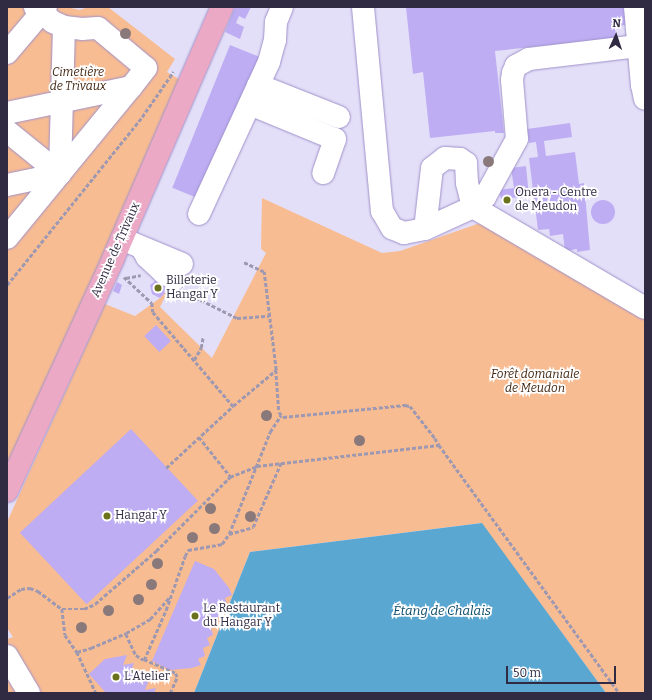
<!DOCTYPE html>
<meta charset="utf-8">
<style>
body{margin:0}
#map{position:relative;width:652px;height:700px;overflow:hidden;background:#e4dff8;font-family:Bitter,serif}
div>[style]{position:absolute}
.green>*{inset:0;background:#f8bc93}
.water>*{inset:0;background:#5aa7d2}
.building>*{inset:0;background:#beadf3;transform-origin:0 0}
.round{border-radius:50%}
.path>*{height:2.5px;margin-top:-1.25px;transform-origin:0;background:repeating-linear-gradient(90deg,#9e99b1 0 4px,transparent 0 6px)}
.roads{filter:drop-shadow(0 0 1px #9f91ca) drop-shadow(0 0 1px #9f91ca)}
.minor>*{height:22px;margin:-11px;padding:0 11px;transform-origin:11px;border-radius:11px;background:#fff}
.major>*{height:22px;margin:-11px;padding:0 11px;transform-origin:11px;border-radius:11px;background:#eba9c5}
.trees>*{width:11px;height:11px;margin:-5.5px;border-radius:50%;background:#8a797a}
.dots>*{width:11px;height:11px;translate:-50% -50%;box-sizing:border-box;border:2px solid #fff;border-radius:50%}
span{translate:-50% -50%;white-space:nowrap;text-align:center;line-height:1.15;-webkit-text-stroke:3.5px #fff;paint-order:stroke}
.park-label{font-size:12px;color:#412612;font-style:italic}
.poi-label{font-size:12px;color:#302a42}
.left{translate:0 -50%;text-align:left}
.street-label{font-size:12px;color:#302a42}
.water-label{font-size:13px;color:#0b4b69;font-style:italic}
.frame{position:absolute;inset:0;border:8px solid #302a42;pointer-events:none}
.north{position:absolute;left:596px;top:16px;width:40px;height:40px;-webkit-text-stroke:3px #fff;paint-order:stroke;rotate:3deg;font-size:11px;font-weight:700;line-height:16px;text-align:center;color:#302a42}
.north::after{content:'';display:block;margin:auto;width:14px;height:18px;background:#302a42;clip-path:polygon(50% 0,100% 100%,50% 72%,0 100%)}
.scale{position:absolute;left:506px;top:666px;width:110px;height:18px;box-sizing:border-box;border:2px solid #302a42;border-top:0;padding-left:5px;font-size:12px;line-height:14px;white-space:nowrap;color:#302a42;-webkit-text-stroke:3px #fff;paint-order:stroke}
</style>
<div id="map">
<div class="green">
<div style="clip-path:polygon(7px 7px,67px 7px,80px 10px,88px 7px,108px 7px,175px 59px,167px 72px,184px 82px,7px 486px)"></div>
<div style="clip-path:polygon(262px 198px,382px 253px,400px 251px,480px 223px,645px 319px,645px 693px,606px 693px,481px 523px,250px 552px,194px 693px,7px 693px,7px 639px,13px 637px,7px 628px,7px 522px,105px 304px,135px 316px,160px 298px,171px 285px,160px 307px,212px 358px,266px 253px,261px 249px)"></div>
</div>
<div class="water">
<div style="clip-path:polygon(482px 523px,606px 693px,194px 693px,250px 552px)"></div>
</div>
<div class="building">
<div style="clip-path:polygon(235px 7px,251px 7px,245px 19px,239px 16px,236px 23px,244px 27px,240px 39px,225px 32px)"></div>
<div style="clip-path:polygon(406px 7px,625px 7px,627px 25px,615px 26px,616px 38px,495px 51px,504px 133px,495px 133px,495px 131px,430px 138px,423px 72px,413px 74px)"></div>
<div style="left:230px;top:45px;width:31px;height:154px;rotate:22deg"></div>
<div style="clip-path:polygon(570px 123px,572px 137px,544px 141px,546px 156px,575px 152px,579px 184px,584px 183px,590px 250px,577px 252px,577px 249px,565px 251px,563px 234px,550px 236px,549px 229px,538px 230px,529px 158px,538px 157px,536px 142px,529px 143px,527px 129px)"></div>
<div style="clip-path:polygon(526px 166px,529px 196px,501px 199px,499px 190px,514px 188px,511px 168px)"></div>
<div class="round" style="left:591px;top:200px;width:24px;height:24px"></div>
<div style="clip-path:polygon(157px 280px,165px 283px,167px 291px,160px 298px,152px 294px,150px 285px)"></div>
<div style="clip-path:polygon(117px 282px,122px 285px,119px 294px,113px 291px)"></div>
<div style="left:156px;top:325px;width:22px;height:16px;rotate:47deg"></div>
<div style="left:131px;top:429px;width:98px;height:152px;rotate:47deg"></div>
<div style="clip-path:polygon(195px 561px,214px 569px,229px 588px,232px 595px,225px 598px,227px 605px,220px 608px,223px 615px,216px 618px,218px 625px,211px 628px,213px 635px,207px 638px,210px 645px,203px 648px,205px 656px,198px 659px,201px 665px,192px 668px,170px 670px,152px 661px)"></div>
<div style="clip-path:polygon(127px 655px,123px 665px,134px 663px,130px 674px,141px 671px,137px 682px,149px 680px,145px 690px,156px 688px,154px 693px,106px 693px,89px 674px,105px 659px)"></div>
</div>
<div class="path">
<div style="left:124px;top:277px;width:38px;rotate:43deg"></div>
<div style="left:152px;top:303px;width:9px;rotate:84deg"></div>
<div style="left:153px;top:312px;width:123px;rotate:49.6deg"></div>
<div style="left:233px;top:406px;width:56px;rotate:-39.9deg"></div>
<div style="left:276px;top:370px;width:99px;rotate:-97deg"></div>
<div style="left:264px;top:272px;width:23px;rotate:-155deg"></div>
<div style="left:126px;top:278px;width:15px;rotate:-11deg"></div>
<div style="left:7px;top:285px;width:216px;rotate:-51.2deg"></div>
<div style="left:142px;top:117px;width:55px;rotate:-55.4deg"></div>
<div style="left:185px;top:292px;width:58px;rotate:26.6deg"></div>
<div style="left:237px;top:318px;width:32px;rotate:-4deg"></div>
<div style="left:194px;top:360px;width:14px;rotate:-60deg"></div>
<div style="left:201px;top:348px;width:11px;rotate:-80deg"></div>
<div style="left:276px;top:370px;width:42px;rotate:85.9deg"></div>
<div style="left:279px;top:412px;width:6px;rotate:51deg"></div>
<div style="left:283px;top:417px;width:123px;rotate:-5.6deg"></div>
<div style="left:405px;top:405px;width:5px;rotate:11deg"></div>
<div style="left:410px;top:406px;width:41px;rotate:52deg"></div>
<div style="left:435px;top:438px;width:8px;rotate:60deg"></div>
<div style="left:199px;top:437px;width:50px;rotate:51.5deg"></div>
<div style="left:166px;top:468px;width:91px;rotate:-42.8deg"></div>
<div style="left:229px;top:534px;width:110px;rotate:-68.1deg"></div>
<div style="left:270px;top:432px;width:20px;rotate:-57deg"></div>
<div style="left:7px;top:598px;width:17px;rotate:-33deg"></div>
<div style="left:21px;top:589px;width:9px;rotate:-6deg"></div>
<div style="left:30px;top:588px;width:9px;rotate:21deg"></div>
<div style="left:38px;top:591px;width:30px;rotate:37deg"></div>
<div style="left:62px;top:609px;width:22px"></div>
<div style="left:84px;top:609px;width:12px;rotate:-24deg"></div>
<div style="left:95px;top:604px;width:81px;rotate:-41deg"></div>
<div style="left:156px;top:551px;width:105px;rotate:-45deg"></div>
<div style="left:230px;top:477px;width:29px;rotate:-22deg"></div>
<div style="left:257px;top:466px;width:183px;rotate:-6.6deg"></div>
<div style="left:439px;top:445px;width:306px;rotate:54deg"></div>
<div style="left:62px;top:609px;width:26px;rotate:83deg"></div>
<div style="left:65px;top:635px;width:21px;rotate:55deg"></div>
<div style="left:77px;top:652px;width:15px;rotate:-16deg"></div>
<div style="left:91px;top:648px;width:38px;rotate:-23deg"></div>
<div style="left:126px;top:633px;width:28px;rotate:-30deg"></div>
<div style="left:150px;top:619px;width:30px;rotate:-48deg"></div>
<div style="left:126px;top:634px;width:23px;rotate:65deg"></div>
<div style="left:136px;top:655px;width:9px;rotate:32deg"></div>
<div style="left:77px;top:652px;width:45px;rotate:65.1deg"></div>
<div style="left:170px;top:693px;width:17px;rotate:-66deg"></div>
<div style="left:177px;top:677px;width:4px;rotate:-117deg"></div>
<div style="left:175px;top:673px;width:34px;rotate:-157deg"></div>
<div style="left:144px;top:660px;width:55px;rotate:-66.3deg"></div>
<div style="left:166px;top:610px;width:57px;rotate:-70.6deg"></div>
<div style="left:185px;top:556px;width:7px;rotate:-63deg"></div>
<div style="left:188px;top:550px;width:35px;rotate:-10deg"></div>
<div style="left:222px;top:544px;width:12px;rotate:-55deg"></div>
<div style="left:229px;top:534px;width:25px;rotate:-16deg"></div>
<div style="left:253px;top:527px;width:70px;rotate:-66.4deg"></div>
</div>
<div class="roads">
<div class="minor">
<div style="left:35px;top:7px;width:23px;rotate:40deg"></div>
<div style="left:53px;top:22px;width:12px;rotate:24deg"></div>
<div style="left:64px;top:27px;width:147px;rotate:91.6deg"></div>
<div style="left:363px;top:7px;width:205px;rotate:84.7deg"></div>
<div style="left:382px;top:211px;width:20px;rotate:60deg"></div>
<div style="left:392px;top:228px;width:13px;rotate:23deg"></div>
<div style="left:404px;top:233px;width:21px;rotate:-11deg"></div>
<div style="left:425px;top:229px;width:53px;rotate:-24.6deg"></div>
<div style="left:473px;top:207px;width:25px;rotate:-104deg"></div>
<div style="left:467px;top:183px;width:20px;rotate:-93deg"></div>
<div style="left:466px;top:163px;width:7px;rotate:-146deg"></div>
<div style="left:460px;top:159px;width:15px;rotate:-176deg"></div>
<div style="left:445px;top:158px;width:16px;rotate:142deg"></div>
<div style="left:432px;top:168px;width:61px;rotate:96.5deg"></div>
<div style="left:635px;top:7px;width:78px;rotate:84.9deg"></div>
<div style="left:642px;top:85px;width:14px;rotate:78deg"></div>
<div style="left:64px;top:27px;width:18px;rotate:6deg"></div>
<div style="left:82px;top:29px;width:16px;rotate:-4deg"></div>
<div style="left:98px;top:28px;width:62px;rotate:39.8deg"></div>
<div style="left:146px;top:68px;width:24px;rotate:128deg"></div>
<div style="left:638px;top:46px;width:110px;rotate:173.2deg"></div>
<div style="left:529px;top:59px;width:15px;rotate:152deg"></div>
<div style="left:516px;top:66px;width:8px;rotate:113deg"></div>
<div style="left:513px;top:73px;width:7px;rotate:98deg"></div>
<div style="left:512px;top:80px;width:59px;rotate:85.2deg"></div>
<div style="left:517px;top:139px;width:66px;rotate:118.9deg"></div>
<div style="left:485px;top:197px;width:16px;rotate:140deg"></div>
<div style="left:473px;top:207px;width:199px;rotate:30.4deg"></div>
<div style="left:7px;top:53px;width:60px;rotate:-49.7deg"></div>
<div style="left:258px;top:85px;width:87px;rotate:21.6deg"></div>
<div style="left:250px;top:104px;width:92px;rotate:22.4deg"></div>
<div style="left:335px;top:139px;width:36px;rotate:109deg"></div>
<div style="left:7px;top:113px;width:127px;rotate:-11.8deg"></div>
<div style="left:131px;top:87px;width:195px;rotate:129.4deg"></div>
<div style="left:7px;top:131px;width:68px;rotate:39.1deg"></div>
<div style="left:7px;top:185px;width:54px;rotate:-11.7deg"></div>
<div style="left:199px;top:214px;width:167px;rotate:-65.3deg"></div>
<div style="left:269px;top:62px;width:23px;rotate:-75deg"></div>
<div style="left:275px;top:40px;width:18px;rotate:-87deg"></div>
<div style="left:276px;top:22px;width:16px;rotate:-68deg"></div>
<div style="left:122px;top:239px;width:65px;rotate:22.6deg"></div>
<div style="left:143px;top:250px;width:8px;rotate:60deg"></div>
<div style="left:147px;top:257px;width:23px;rotate:43deg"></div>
<div style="left:164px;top:273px;width:12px;rotate:31deg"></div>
<div style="left:7px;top:656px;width:43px;rotate:59.3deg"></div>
</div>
<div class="major">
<div style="left:7px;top:491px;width:255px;rotate:-65.4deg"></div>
<div style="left:113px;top:259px;width:275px;rotate:-66.6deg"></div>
</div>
</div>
<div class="trees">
<div style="left:125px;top:33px"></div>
<div style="left:488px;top:161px"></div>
<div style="left:266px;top:415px"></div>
<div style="left:359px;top:440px"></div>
<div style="left:210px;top:508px"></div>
<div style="left:250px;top:516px"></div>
<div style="left:214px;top:528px"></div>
<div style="left:192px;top:537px"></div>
<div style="left:157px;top:563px"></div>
<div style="left:151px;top:584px"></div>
<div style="left:138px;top:599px"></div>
<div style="left:108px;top:610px"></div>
<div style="left:81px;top:627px"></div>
</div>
<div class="dots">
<div style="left:507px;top:200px;background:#6a721b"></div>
<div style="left:158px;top:288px;background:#6a721b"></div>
<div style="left:107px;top:516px;background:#6a721b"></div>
<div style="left:195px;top:616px;background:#6a721b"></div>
<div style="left:116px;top:677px;background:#6a721b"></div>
</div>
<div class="park-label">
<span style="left:78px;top:80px">Cimetière<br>de Trivaux</span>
<span style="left:535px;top:382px">Forêt domaniale<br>de Meudon</span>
</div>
<div class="poi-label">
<span class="left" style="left:515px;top:200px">Onera - Centre<br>de Meudon</span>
<span class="left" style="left:166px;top:288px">Billeterie<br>Hangar Y</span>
<span class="left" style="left:115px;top:516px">Hangar Y</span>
<span class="left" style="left:203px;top:616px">Le Restaurant<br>du Hangar Y</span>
<span class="left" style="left:124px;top:677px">L'Atelier</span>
</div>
<div class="street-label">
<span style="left:116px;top:250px;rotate:-66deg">Avenue de Trivaux</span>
</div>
<div class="water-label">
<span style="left:442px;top:611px">Étang de Chalais</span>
</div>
<div class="frame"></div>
<div class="north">N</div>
<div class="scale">50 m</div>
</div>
